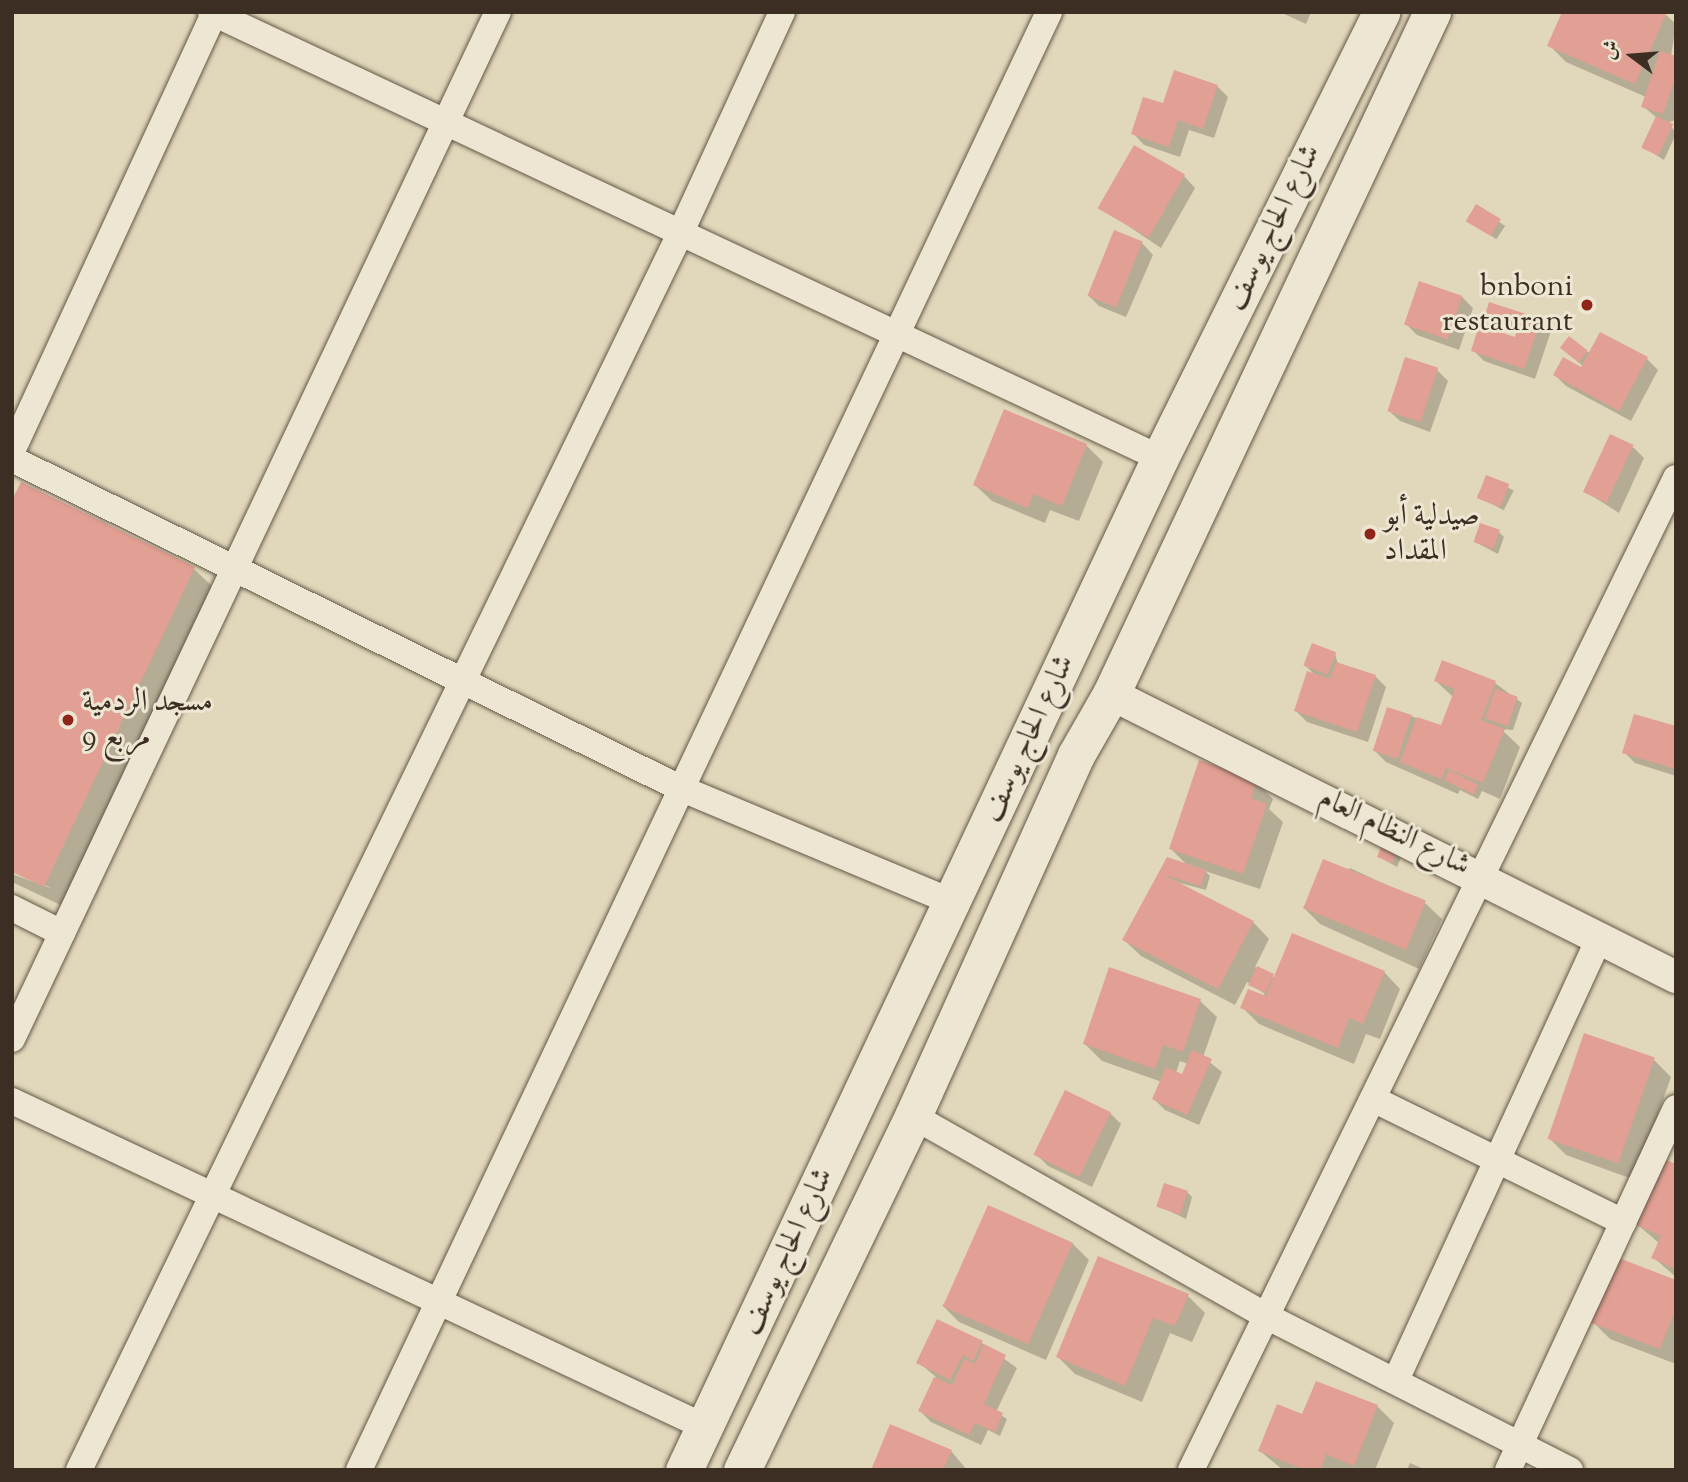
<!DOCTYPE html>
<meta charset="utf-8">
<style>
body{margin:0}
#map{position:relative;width:1688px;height:1482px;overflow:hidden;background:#e1d8bb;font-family:"Sorts Mill Goudy",Amiri,serif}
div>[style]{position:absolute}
.shadow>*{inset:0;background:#0003;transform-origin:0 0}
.building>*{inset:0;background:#e29f93;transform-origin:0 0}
.roads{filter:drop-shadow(0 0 2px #655848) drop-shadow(0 0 2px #655848)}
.minor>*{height:26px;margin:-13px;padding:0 13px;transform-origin:13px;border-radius:13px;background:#ece6d3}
.tertiary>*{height:32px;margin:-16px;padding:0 16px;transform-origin:16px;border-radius:16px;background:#ece6d3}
.secondary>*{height:37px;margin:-18.5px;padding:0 18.5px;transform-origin:18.5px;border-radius:18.5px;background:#ece6d3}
.dots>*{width:19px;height:19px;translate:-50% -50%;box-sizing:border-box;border:4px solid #ece6d3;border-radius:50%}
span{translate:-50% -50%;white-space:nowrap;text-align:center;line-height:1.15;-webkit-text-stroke:6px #ece6d3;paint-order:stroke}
.street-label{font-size:30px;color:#3c2e22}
.poi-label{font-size:30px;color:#3c2e22}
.right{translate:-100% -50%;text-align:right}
.left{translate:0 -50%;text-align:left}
.frame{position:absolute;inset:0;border:14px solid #3c2e22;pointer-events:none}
.north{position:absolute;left:1597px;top:21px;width:70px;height:70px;-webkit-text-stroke:5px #ece6d3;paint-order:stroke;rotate:286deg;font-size:19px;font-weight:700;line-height:28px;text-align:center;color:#3c2e22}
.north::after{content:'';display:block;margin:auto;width:24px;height:32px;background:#3c2e22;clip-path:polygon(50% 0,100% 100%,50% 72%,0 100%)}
</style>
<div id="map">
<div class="shadow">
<div style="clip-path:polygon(1280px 12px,1311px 12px,1306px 24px)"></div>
<div style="clip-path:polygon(1665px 14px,1676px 24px,1671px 56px,1676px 58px,1676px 120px,1669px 122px,1676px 134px,1664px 160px,1643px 147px,1657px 118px,1643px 106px,1646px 97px,1566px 62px,1549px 45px)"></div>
<div style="clip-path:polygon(1217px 86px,1228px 97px,1214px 138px,1189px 130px,1180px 157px,1144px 145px,1133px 133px,1164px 105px)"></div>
<div style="clip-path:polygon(1184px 176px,1195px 188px,1161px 248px,1100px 207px)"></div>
<div style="left:1477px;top:207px;width:34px;height:16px;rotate:34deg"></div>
<div style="clip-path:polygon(1142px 243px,1153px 255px,1126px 317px,1099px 306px,1088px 295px)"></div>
<div style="clip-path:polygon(1462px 297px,1473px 308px,1459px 350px,1417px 335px,1406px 324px)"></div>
<div style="clip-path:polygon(1487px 315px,1540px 320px,1551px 331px,1535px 379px,1484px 361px,1473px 350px,1516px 339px,1518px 333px,1498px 326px)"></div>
<div style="clip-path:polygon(1587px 352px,1647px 359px,1658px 370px,1631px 421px,1566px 386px,1555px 375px,1583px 366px,1567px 353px)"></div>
<div style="clip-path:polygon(1437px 370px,1448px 381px,1430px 432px,1400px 421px,1388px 410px)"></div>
<div style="clip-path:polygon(1086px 445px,1103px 462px,1079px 521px,1050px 510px,1045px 523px,992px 501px,975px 485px)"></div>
<div style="clip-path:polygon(1633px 447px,1644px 458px,1619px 513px,1586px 492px)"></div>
<div style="left:1487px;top:477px;width:30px;height:22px;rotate:27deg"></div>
<div style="clip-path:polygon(22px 484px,194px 569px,217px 591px,67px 908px,12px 882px,12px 874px,53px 889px,12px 870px)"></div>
<div style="clip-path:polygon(1499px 532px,1504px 537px,1498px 554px,1475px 542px)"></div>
<div style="clip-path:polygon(1335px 654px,1338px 664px,1375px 676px,1386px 687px,1368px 742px,1307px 722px,1296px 711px,1316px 676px,1306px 666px)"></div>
<div style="clip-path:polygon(1436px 681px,1495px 683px,1522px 703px,1513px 730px,1501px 729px,1520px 747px,1500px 799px,1482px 791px,1478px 799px,1460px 790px,1458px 794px,1386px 762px,1375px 751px,1411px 716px,1442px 728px,1454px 698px)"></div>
<div style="clip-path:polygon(1676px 728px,1676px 776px,1635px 763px,1624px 752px)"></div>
<div style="clip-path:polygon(1256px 782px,1273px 799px,1269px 809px,1283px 822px,1260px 889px,1205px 871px,1210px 876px,1206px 890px,1176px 882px,1253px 922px,1269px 939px,1255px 967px,1275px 978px,1384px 972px,1400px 989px,1380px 1039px,1366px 1034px,1354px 1064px,1259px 1024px,1242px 1007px,1265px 994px,1247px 982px,1235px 1005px,1141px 956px,1124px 940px,1168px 859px,1188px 866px,1171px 849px)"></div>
<div style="clip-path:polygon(1407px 843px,1397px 867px,1379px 857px)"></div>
<div style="clip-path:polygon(1350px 868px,1425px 903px,1442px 919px,1419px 969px,1320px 924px,1303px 907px)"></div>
<div style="clip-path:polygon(evenodd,1200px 1001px,1217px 1017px,1203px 1057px,1222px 1072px,1199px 1125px,1165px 1110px,1154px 1099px,1162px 1082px,1102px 1061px,1085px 1044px,1200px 1001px,1180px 1061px,1188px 1064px,1182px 1077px,1176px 1073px,1180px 1061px)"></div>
<div style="clip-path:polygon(1654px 1060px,1671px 1077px,1635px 1180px,1566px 1155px,1549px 1138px)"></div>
<div style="clip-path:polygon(1110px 1113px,1121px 1124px,1092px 1187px,1048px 1166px,1037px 1155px)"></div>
<div style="clip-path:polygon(1676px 1166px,1676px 1277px,1654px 1258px,1660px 1244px,1638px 1225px)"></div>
<div style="clip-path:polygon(1187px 1192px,1192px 1197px,1186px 1219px,1159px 1206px)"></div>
<div style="clip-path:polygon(1072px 1243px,1089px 1260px,1046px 1360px,959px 1322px,942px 1305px)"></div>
<div style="clip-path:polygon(1676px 1282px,1676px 1364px,1610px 1339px,1593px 1322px)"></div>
<div style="clip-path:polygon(1188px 1296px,1205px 1313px,1192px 1342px,1170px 1333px,1142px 1402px,1075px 1374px,1058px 1357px)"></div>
<div style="clip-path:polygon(982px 1343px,1017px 1368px,996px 1412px,1007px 1419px,1000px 1436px,988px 1430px,981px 1445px,931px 1422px,920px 1411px,936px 1377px,918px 1362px)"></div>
<div style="clip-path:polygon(1377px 1406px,1394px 1423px,1375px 1470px,1283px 1470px,1260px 1451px,1303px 1416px)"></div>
<div style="clip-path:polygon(951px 1451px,967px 1470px,873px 1470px)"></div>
<div style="clip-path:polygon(1410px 1463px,1426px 1470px,1407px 1470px)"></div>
</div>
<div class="building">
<div style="clip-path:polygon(1562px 12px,1667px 12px,1635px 84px,1547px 46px)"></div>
<div style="clip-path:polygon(1660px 51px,1676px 56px,1676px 76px,1663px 114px,1641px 107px)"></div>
<div style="clip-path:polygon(1174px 70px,1218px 85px,1203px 129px,1178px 120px,1169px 147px,1131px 134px,1143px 97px,1163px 103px)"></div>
<div style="left:1656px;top:116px;width:19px;height:35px;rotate:25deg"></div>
<div style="left:1134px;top:145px;width:59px;height:73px;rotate:30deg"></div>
<div style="left:1476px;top:204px;width:29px;height:20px;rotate:31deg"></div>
<div style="left:1114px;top:230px;width:31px;height:71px;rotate:22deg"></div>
<div style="left:1419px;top:281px;width:46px;height:46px;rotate:19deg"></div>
<div style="clip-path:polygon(1489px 302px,1541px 319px,1524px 369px,1471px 351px,1479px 325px,1515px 337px,1518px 327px,1485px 315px)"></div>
<div style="clip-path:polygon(1600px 332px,1648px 357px,1619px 411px,1553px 375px,1563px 357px,1581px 367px)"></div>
<div style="left:1569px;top:336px;width:24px;height:15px;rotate:38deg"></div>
<div style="left:1405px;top:357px;width:35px;height:57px;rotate:18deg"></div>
<div style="clip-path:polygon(1004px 409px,1087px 444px,1062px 506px,1033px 494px,1028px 508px,973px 485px)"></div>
<div style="left:1610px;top:434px;width:26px;height:64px;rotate:25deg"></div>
<div style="left:1486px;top:475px;width:25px;height:25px;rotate:21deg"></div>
<div style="clip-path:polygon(21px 482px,195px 567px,44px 887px,12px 872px,12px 500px)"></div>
<div style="left:1480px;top:523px;width:21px;height:20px;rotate:19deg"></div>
<div style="left:1312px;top:643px;width:26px;height:24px;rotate:21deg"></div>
<div style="clip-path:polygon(1442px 660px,1496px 681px,1481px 720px,1505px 729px,1483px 783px,1446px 768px,1441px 779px,1400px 762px,1417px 717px,1441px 725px,1455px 689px,1434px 681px)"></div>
<div style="clip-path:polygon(1336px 662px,1376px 675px,1357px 732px,1294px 711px,1307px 671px,1330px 679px)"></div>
<div style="left:1495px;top:689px;width:24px;height:31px;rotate:19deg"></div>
<div style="left:1387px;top:707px;width:26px;height:46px;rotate:18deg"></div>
<div style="clip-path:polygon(1634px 714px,1676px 726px,1676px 769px,1622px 753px)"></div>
<div style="clip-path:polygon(1199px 760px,1257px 780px,1251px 798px,1267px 804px,1243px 874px,1169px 849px)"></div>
<div style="left:1449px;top:770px;width:33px;height:11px;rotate:27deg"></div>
<div style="left:1388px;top:830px;width:16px;height:29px;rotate:22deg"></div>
<div style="clip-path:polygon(1167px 857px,1206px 870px,1201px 886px,1162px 874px,1254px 921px,1218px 989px,1122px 940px)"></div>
<div style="left:1323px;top:859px;width:111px;height:53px;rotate:22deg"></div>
<div style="clip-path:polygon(1292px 933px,1385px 971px,1363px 1024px,1349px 1018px,1338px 1048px,1240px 1008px,1248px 989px,1266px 996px)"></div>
<div style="left:1257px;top:966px;width:19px;height:21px;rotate:25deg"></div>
<div style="clip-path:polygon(1109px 967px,1201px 999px,1183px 1052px,1163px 1045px,1155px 1069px,1083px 1044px)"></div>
<div style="left:1584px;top:1033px;width:75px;height:112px;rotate:19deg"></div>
<div style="clip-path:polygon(1192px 1050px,1212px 1059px,1187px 1115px,1152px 1099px,1166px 1067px,1182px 1074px)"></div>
<div style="left:1065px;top:1090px;width:51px;height:72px;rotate:26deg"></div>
<div style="clip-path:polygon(1664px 1159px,1676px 1164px,1676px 1269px,1651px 1258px,1661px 1236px,1636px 1225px)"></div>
<div style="left:1164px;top:1183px;width:25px;height:25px;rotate:18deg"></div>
<div style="left:988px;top:1205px;width:93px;height:111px;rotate:24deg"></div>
<div style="clip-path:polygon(1098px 1256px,1189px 1294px,1175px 1326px,1153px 1318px,1125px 1386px,1056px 1357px)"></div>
<div style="clip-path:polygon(1616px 1257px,1676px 1280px,1676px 1308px,1660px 1349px,1591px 1323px)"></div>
<div style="clip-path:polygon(937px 1319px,983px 1341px,973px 1361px,963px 1355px,950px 1380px,916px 1363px)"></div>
<div style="clip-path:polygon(984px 1344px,1006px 1355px,984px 1404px,1003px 1413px,995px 1432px,975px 1423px,969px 1435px,918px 1411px,934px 1377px,952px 1385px,964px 1359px,975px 1364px)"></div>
<div style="clip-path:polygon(1316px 1381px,1378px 1405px,1354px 1466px,1326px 1454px,1320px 1470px,1306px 1470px,1258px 1451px,1277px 1404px,1302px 1414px)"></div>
<div style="clip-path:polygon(890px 1424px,952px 1450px,943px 1470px,871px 1470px)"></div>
</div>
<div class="roads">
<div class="minor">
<div style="left:211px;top:12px;width:1049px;rotate:25.17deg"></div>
<div style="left:12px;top:451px;width:484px;rotate:-65.2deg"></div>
<div style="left:12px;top:459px;width:745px;rotate:26.22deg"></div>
<div style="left:680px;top:788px;width:296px;rotate:22.7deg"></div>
<div style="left:12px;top:908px;width:56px;rotate:26.6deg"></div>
<div style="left:12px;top:1039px;width:1136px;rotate:-64.68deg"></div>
<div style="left:1373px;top:1099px;width:279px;rotate:26.2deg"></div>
<div style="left:12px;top:1101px;width:766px;rotate:25.19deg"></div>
<div style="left:913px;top:1116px;width:406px;rotate:29.5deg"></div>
<div style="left:1266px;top:1316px;width:341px;rotate:26.9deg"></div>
<div style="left:1396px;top:1380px;width:486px;rotate:-65.3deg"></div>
<div style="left:79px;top:1470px;width:1372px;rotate:-64.07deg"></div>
<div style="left:679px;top:236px;width:247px;rotate:-65.3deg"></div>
<div style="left:359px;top:1470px;width:1613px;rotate:-64.67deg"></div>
<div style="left:1191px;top:1470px;width:1104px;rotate:-63.95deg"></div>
<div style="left:1508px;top:1470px;width:399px;rotate:-65.1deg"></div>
</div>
<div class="tertiary">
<div style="left:1111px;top:694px;width:632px;rotate:26.61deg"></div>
</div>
<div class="secondary">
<div style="left:684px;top:1470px;width:1118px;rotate:-64.81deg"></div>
<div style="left:1160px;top:458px;width:498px;rotate:-63.6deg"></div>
<div style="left:742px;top:1470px;width:393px;rotate:-64.2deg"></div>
<div style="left:913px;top:1116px;width:396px;rotate:-65.7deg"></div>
<div style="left:1076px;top:755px;width:70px;rotate:-60.2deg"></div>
<div style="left:1111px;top:694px;width:754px;rotate:-64.79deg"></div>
</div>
</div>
<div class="dots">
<div style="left:1587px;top:305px;background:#8f2418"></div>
<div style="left:1370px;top:534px;background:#8f2418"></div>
<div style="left:68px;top:720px;background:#8f2418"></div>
</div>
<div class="street-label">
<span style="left:1274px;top:228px;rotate:-64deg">شارع الحاج يوسف</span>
<span style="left:1029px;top:739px;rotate:-65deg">شارع الحاج يوسف</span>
<span style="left:1394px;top:833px;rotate:26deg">شارع النظام العام</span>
<span style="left:788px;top:1252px;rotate:-65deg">شارع الحاج يوسف</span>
</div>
<div class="poi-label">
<span class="right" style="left:1573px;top:305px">bnboni<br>restaurant</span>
<span class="left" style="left:1384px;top:534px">صيدلية أبو<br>المقداد</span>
<span class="left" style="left:82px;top:720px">مسجد الردمية<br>مربع 9</span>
</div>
<div class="frame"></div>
<div class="north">ش</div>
</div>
